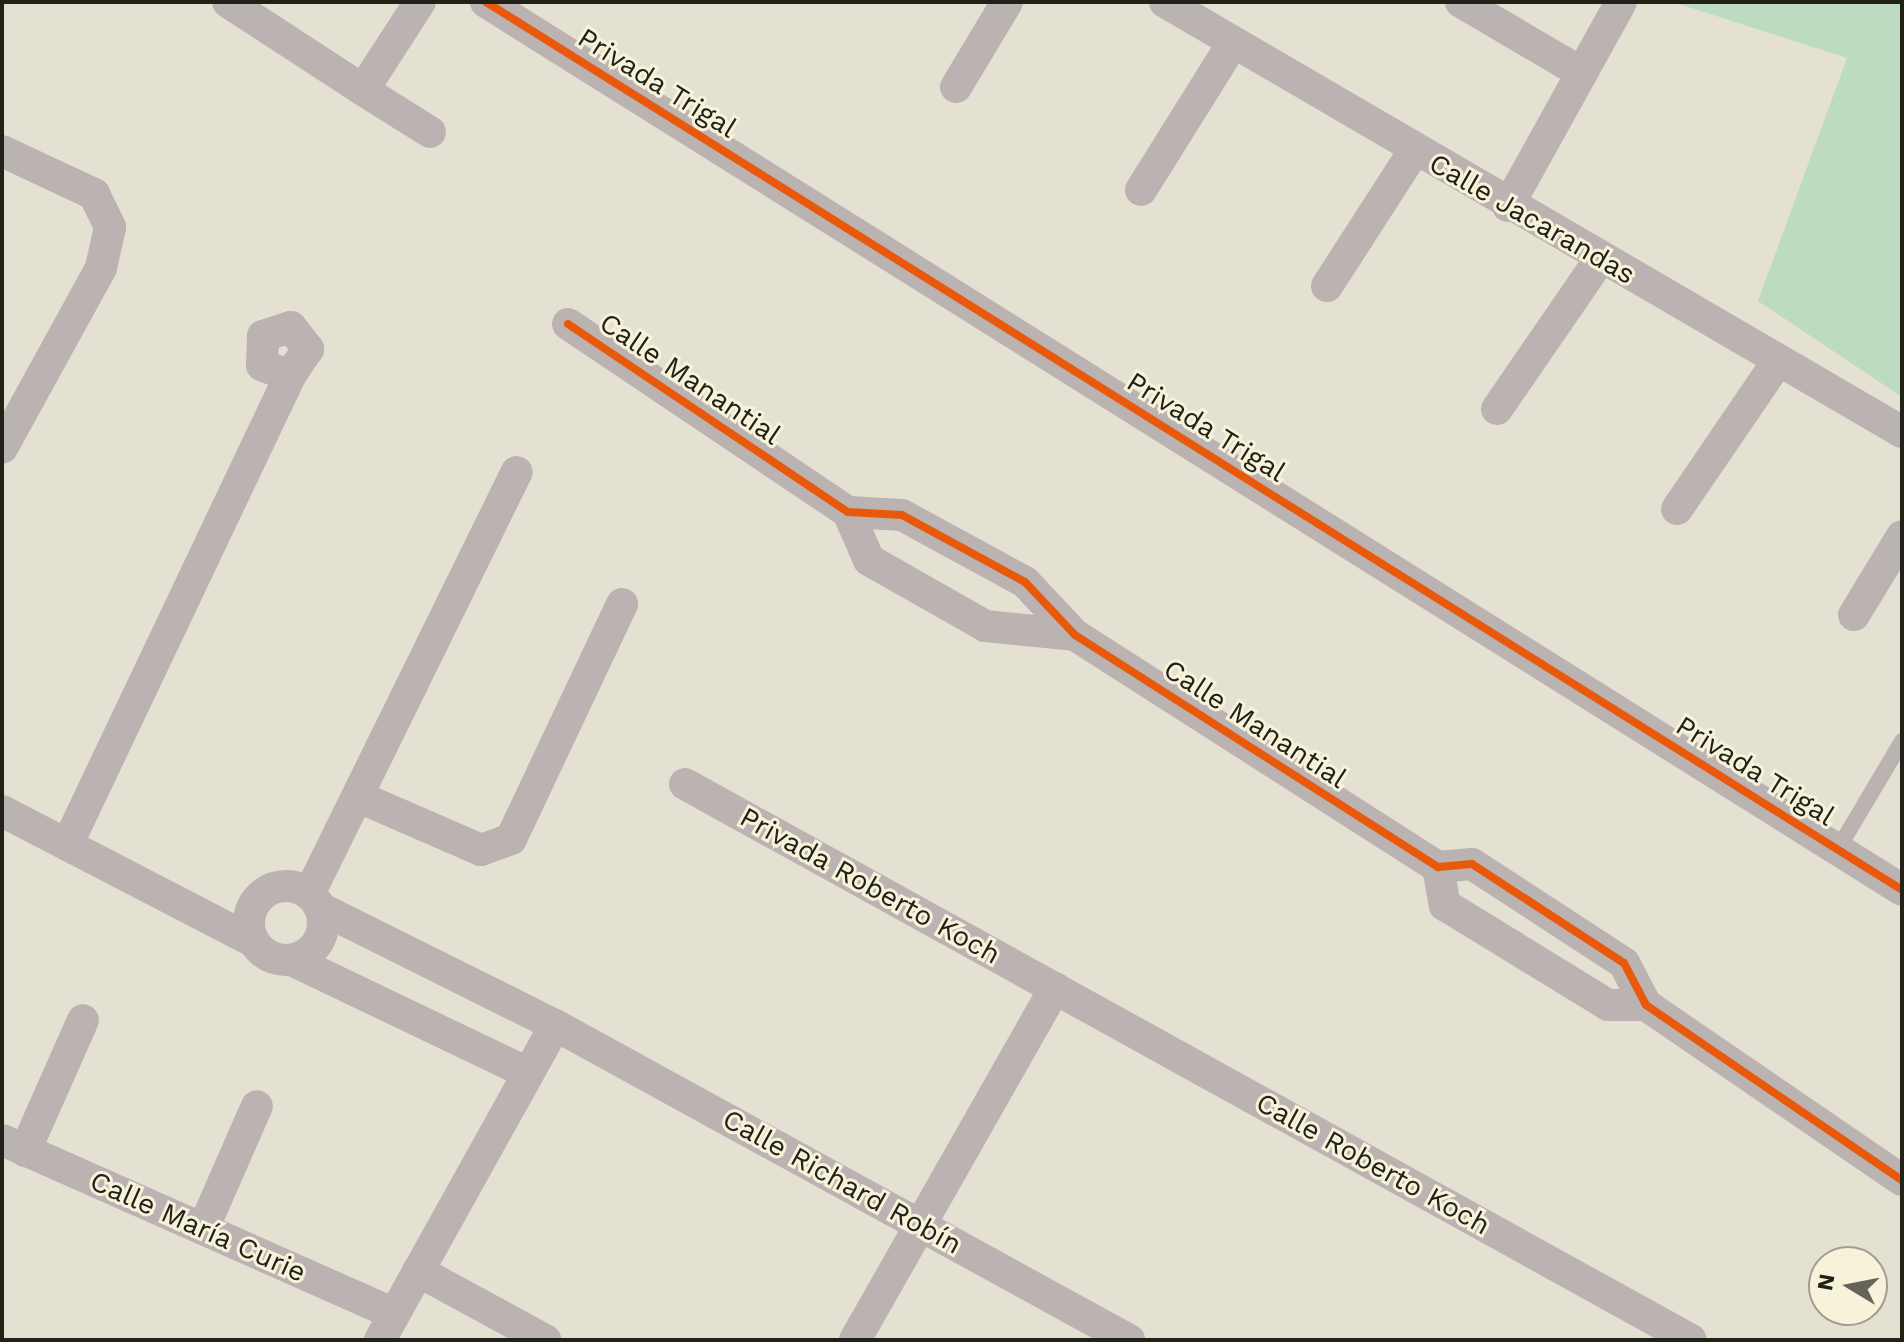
<!DOCTYPE html>
<meta charset="utf-8">
<style>
body{margin:0}
#map{position:relative;width:1904px;height:1342px;overflow:hidden;background:#e4e1d3;font-family:"Work Sans",sans-serif}
div>[style]{position:absolute}
.green>*{inset:0;background:#bcdbc1}
.lane>*{height:16px;margin:-8px;padding:0 8px;transform-origin:8px;border-radius:8px;background:#bbb2b2}
.street>*{height:32px;margin:-16px;padding:0 16px;transform-origin:16px;border-radius:16px;background:#bbb2b2}
.street>.ring{margin:-16px;padding:0;box-sizing:content-box;background:none;border:32px solid #bbb2b2;border-radius:50%}
.cycleway>*{height:8px;margin:-4px;padding:0 4px;transform-origin:4px;border-radius:4px;background:#e8590c}
span{translate:-50% -50%;white-space:nowrap;text-align:center;line-height:1.15;-webkit-text-stroke:6px #f7f2da;paint-order:stroke}
.street-label{font-size:28px;color:#222118}
.frame{position:absolute;inset:0;border:4px solid #222118;pointer-events:none}
.north{position:absolute;left:1808px;top:1246px;width:80px;height:80px;box-sizing:border-box;background:#f7f2da;border:2px solid #a29e8c;border-radius:50%;rotate:280deg;font-size:22px;font-weight:700;line-height:32px;text-align:center;color:#222118}
.north::after{content:'';display:block;margin:auto;width:28px;height:36px;background:#666459;clip-path:polygon(50% 0,100% 100%,50% 72%,0 100%)}
</style>
<div id="map">
<div class="green">
<div style="clip-path:polygon(1673px 2px,1902px 2px,1902px 397px,1758px 301px,1847px 58px)"></div>
</div>
<div class="lane">
<div style="left:1838px;top:849px;width:126px;rotate:-59.3deg"></div>
</div>
<div class="street">
<div style="left:228px;top:2px;width:161px;rotate:33.1deg"></div>
<div style="left:363px;top:90px;width:105px;rotate:-57.1deg"></div>
<div style="left:486px;top:2px;width:1671px;rotate:32.09deg"></div>
<div style="left:1165px;top:2px;width:853px;rotate:30.26deg"></div>
<div style="left:1461px;top:2px;width:140px;rotate:30.4deg"></div>
<div style="left:956px;top:87px;width:99px;rotate:-59deg"></div>
<div style="left:363px;top:90px;width:79px;rotate:32.1deg"></div>
<div style="left:2px;top:151px;width:102px;rotate:25.1deg"></div>
<div style="left:94px;top:194px;width:37px;rotate:64deg"></div>
<div style="left:110px;top:227px;width:42px;rotate:102.4deg"></div>
<div style="left:101px;top:268px;width:205px;rotate:118.8deg"></div>
<div style="left:1141px;top:190px;width:173px;rotate:-58deg"></div>
<div style="left:1508px;top:206px;width:233px;rotate:-61deg"></div>
<div style="left:1327px;top:286px;width:161px;rotate:-57.2deg"></div>
<div style="left:568px;top:324px;width:337px;rotate:33.9deg"></div>
<div style="left:848px;top:512px;width:54px;rotate:3.2deg"></div>
<div style="left:902px;top:515px;width:140px;rotate:28.6deg"></div>
<div style="left:1025px;top:582px;width:73px;rotate:46.7deg"></div>
<div style="left:1075px;top:635px;width:431px;rotate:32.6deg"></div>
<div style="left:1438px;top:867px;width:34px;rotate:-5deg"></div>
<div style="left:1472px;top:864px;width:181px;rotate:33.1deg"></div>
<div style="left:1624px;top:963px;width:47px;rotate:62.4deg"></div>
<div style="left:1646px;top:1005px;width:310px;rotate:34.4deg"></div>
<div style="left:291px;top:327px;width:28px;rotate:52deg"></div>
<div style="left:308px;top:349px;width:32px;rotate:124deg"></div>
<div style="left:290px;top:376px;width:30px;rotate:-159deg"></div>
<div style="left:262px;top:365px;width:29px;rotate:-88deg"></div>
<div style="left:263px;top:336px;width:29px;rotate:-18deg"></div>
<div style="left:1497px;top:409px;width:182px;rotate:-55.5deg"></div>
<div style="left:1677px;top:509px;width:179px;rotate:-55.7deg"></div>
<div style="left:848px;top:512px;width:52px;rotate:66.4deg"></div>
<div style="left:869px;top:560px;width:133px;rotate:29.6deg"></div>
<div style="left:985px;top:626px;width:90px;rotate:5.7deg"></div>
<div style="left:1854px;top:615px;width:92px;rotate:-58.7deg"></div>
<div style="left:685px;top:784px;width:1149px;rotate:28.93deg"></div>
<div style="left:359px;top:797px;width:133px;rotate:23.5deg"></div>
<div style="left:481px;top:850px;width:32px;rotate:-20deg"></div>
<div style="left:511px;top:839px;width:260px;rotate:-64.7deg"></div>
<div style="left:2px;top:811px;width:278px;rotate:27.4deg"></div>
<div style="left:67px;top:845px;width:519px;rotate:-64.57deg"></div>
<div style="left:1438px;top:867px;width:39px;rotate:80deg"></div>
<div style="left:1445px;top:905px;width:191px;rotate:31.5deg"></div>
<div style="left:1608px;top:1005px;width:38px"></div>
<div class="ring" style="left:249px;top:886px;width:42px;height:42px"></div>
<div style="left:310px;top:892px;width:468px;rotate:-63.8deg"></div>
<div style="left:322px;top:909px;width:260px;rotate:26.5deg"></div>
<div style="left:555px;top:1025px;width:655px;rotate:28.76deg"></div>
<div style="left:296px;top:962px;width:257px;rotate:25.6deg"></div>
<div style="left:2px;top:1140px;width:429px;rotate:23.9deg"></div>
<div style="left:25px;top:1151px;width:143px;rotate:-66.1deg"></div>
<div style="left:203px;top:1229px;width:134px;rotate:-66.3deg"></div>
<div style="left:418px;top:1271px;width:145px;rotate:28.5deg"></div>
<div style="left:380px;top:1340px;width:360px;rotate:-60.9deg"></div>
<div style="left:855px;top:1340px;width:405px;rotate:-60.4deg"></div>
</div>
<div class="cycleway">
<div style="left:486px;top:2px;width:1671px;rotate:32.09deg"></div>
<div style="left:568px;top:324px;width:337px;rotate:33.9deg"></div>
<div style="left:848px;top:512px;width:54px;rotate:3.2deg"></div>
<div style="left:902px;top:515px;width:140px;rotate:28.6deg"></div>
<div style="left:1025px;top:582px;width:73px;rotate:46.7deg"></div>
<div style="left:1075px;top:635px;width:431px;rotate:32.6deg"></div>
<div style="left:1438px;top:867px;width:34px;rotate:-5deg"></div>
<div style="left:1472px;top:864px;width:181px;rotate:33.1deg"></div>
<div style="left:1624px;top:963px;width:47px;rotate:62.4deg"></div>
<div style="left:1646px;top:1005px;width:310px;rotate:34.4deg"></div>
</div>
<div class="street-label">
<span style="left:657px;top:83px;rotate:32deg">Privada Trigal</span>
<span style="left:1532px;top:219px;rotate:30deg">Calle Jacarandas</span>
<span style="left:690px;top:379px;rotate:34deg">Calle Manantial</span>
<span style="left:1206px;top:427px;rotate:32deg">Privada Trigal</span>
<span style="left:1255px;top:724px;rotate:33deg">Calle Manantial</span>
<span style="left:1755px;top:771px;rotate:32deg">Privada Trigal</span>
<span style="left:870px;top:886px;rotate:29deg">Privada Roberto Koch</span>
<span style="left:1373px;top:1164px;rotate:29deg">Calle Roberto Koch</span>
<span style="left:842px;top:1182px;rotate:29deg">Calle Richard Robín</span>
<span style="left:198px;top:1227px;rotate:24deg">Calle María Curie</span>
</div>
<div class="frame"></div>
<div class="north">N</div>
</div>
